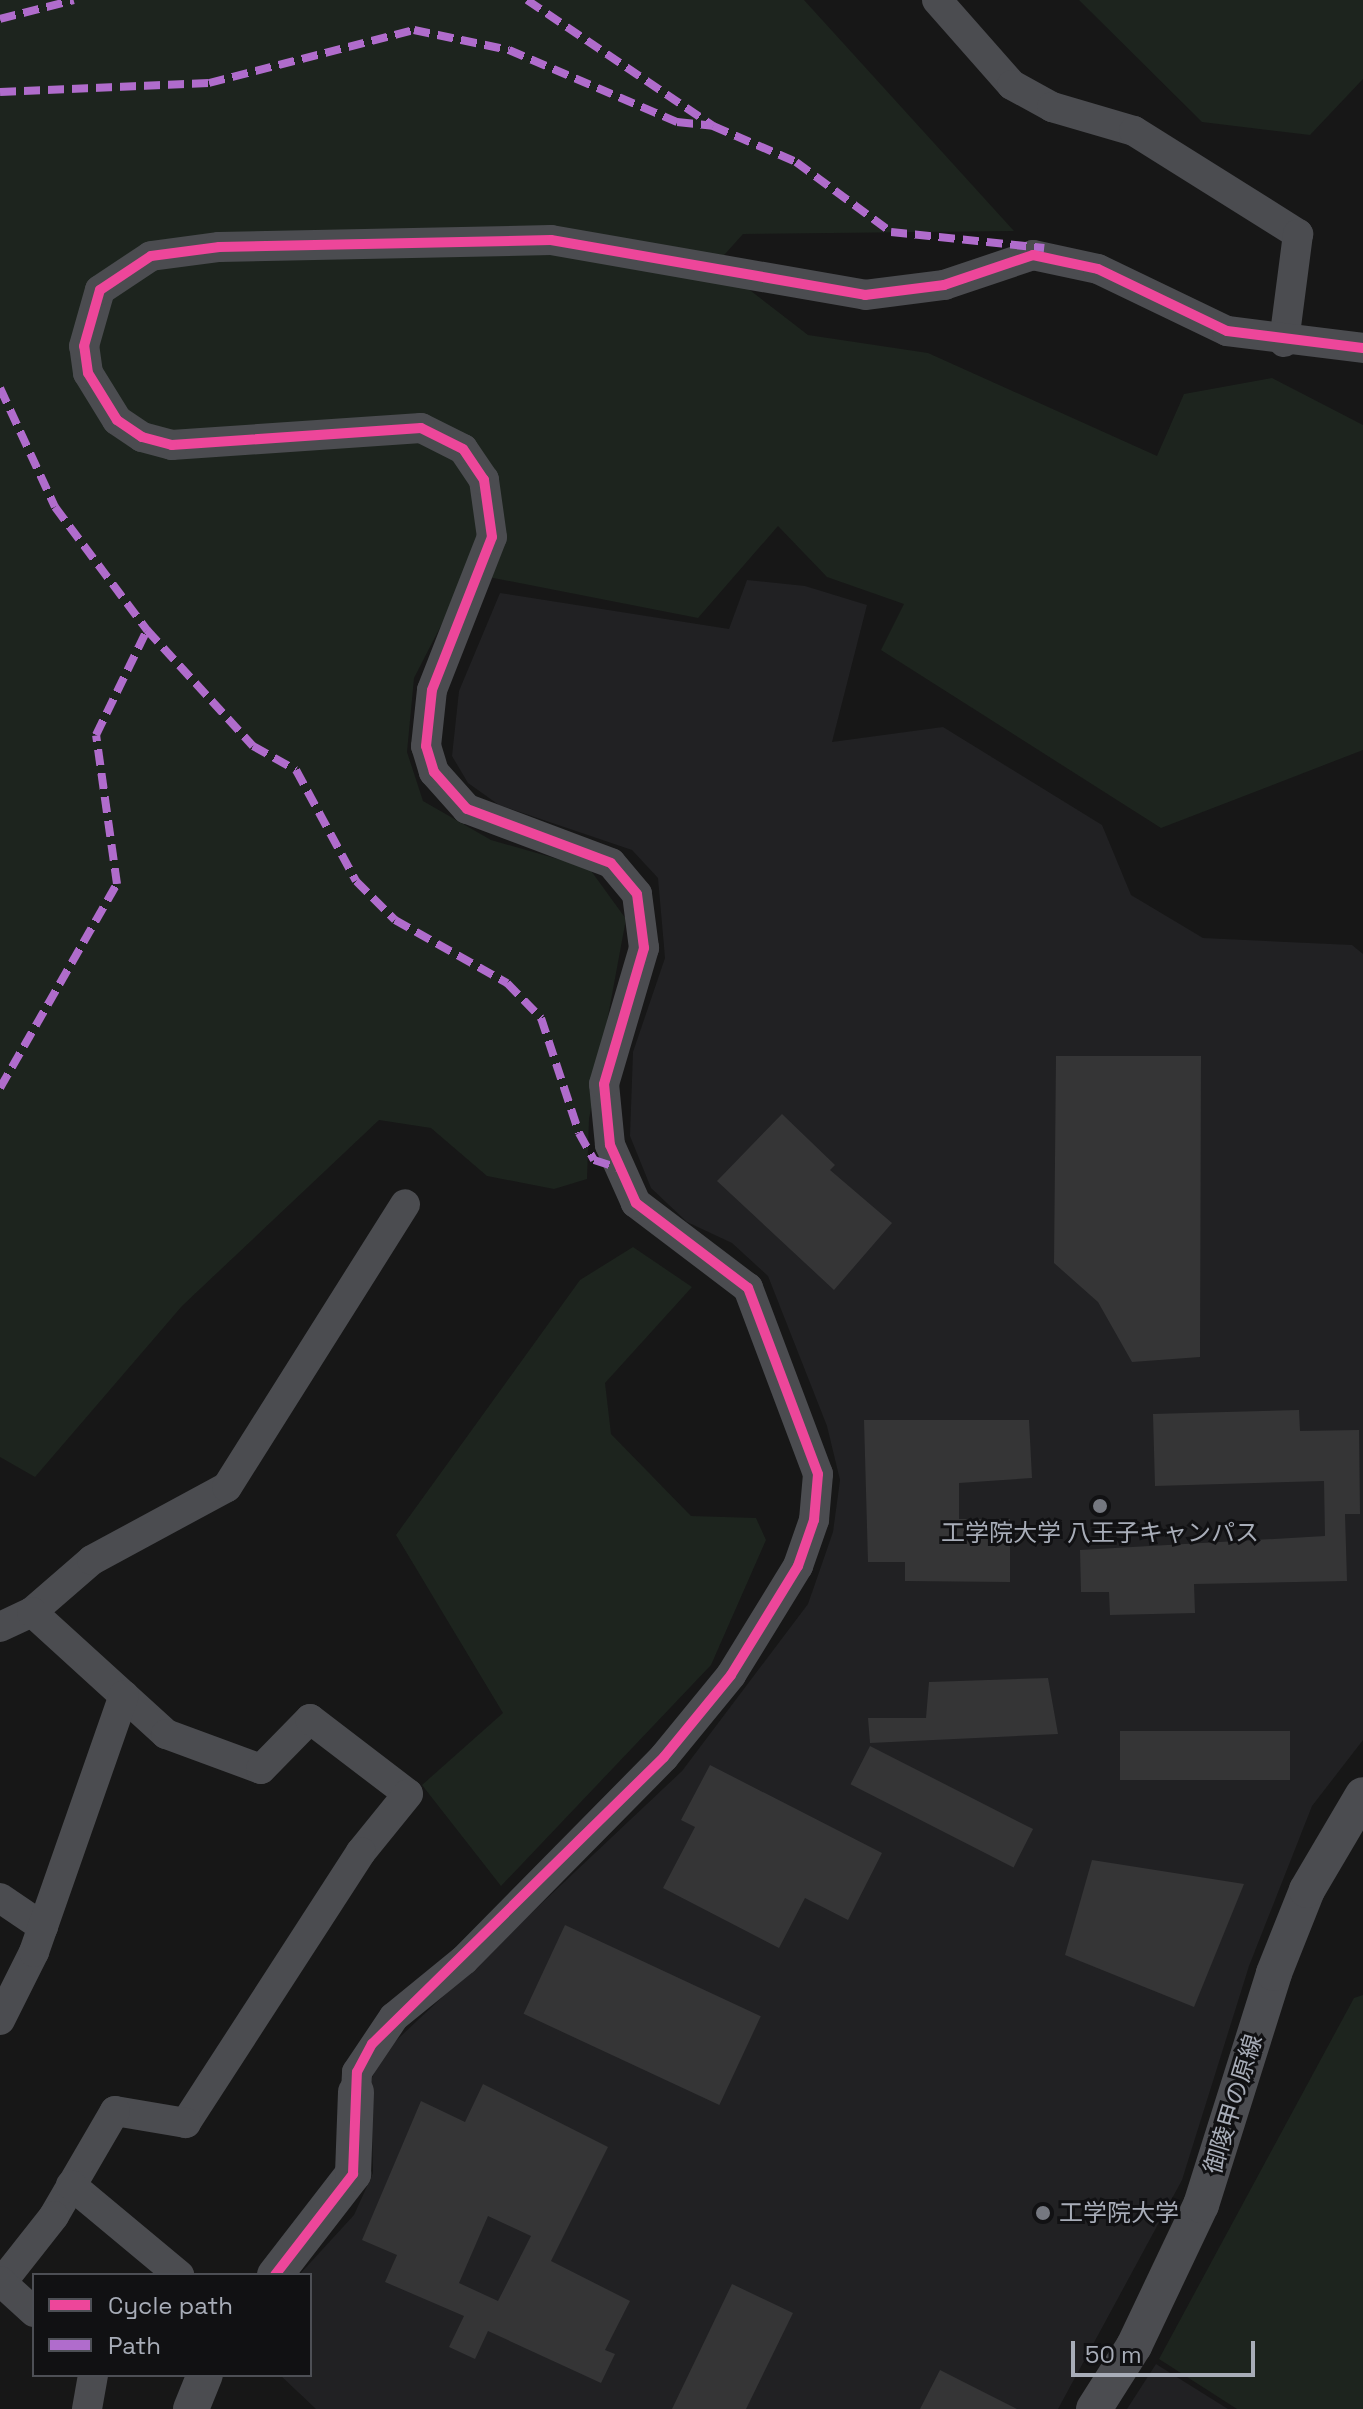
<!DOCTYPE html>
<meta charset="utf-8">
<style>
body{margin:0}
#map{position:relative;width:1363px;height:2409px;overflow:hidden;background:#171717;font-family:"Space Grotesk","Noto Sans JP",sans-serif}
div>[style]{position:absolute}
.built>*{inset:0;background:#212123}
.green>*{inset:0;background:#1d241e}
.building>*{inset:0;background:#353536;transform-origin:0 0}
.minor>*{height:30px;margin:-15px;padding:0 15px;transform-origin:15px;border-radius:15px;background:#4b4c50}
.tertiary>*{height:36px;margin:-18px;padding:0 18px;transform-origin:18px;border-radius:18px;background:#4b4c50}
.quiet>*{height:8px;margin-top:-4px;transform-origin:0;background:repeating-linear-gradient(90deg,#b06ccc 0 16px,transparent 0 24px)}
.cycleway>*{height:10px;margin:-5px;padding:0 5px;transform-origin:5px;border-radius:5px;background:#ed469a}
.dots>*{width:22px;height:22px;translate:-50% -50%;box-sizing:border-box;border:4px solid #111113;border-radius:50%}
span{translate:-50% -50%;white-space:nowrap;text-align:center;line-height:1.15;-webkit-text-stroke:6px #111113;paint-order:stroke}
.poi-label{font-size:24px;color:#a8adb8}
.left{translate:0 -50%;text-align:left}
.street-label{font-size:24px;color:#a8adb8}
.legend{position:absolute;left:32px;top:2273px;width:280px;height:104px;box-sizing:border-box;background:#111113;border:2px solid #4d4f55;margin:0;padding:10px 14px;list-style:none;font-size:24px;color:#a8adb8}
.legend li{display:flex;align-items:center;gap:16px;height:40px}
.legend b{width:40px;border:2px solid #4d4f55}
.scale{position:absolute;left:1071px;top:2341px;width:184px;height:36px;box-sizing:border-box;border:4px solid #a8adb8;border-top:0;padding-left:10px;font-size:24px;line-height:28px;white-space:nowrap;color:#a8adb8;-webkit-text-stroke:6px #111113;paint-order:stroke}
</style>
<div id="map">
<div class="built">
<div style="clip-path:polygon(747px 580px,805px 586px,867px 605px,832px 742px,943px 727px,1102px 825px,1131px 895px,1203px 938px,1352px 945px,1363px 954px,1363px 1740px,1312px 1806px,1249px 1966px,1182px 2180px,1058px 2409px,316px 2409px,280px 2375px,310px 2375px,310px 2275px,299px 2275px,354px 2215px,373px 2173px,371px 2080px,384px 2052px,682px 1771px,808px 1604px,833px 1532px,840px 1480px,827px 1426px,768px 1276px,732px 1243px,687px 1222px,651px 1188px,630px 1136px,633px 1052px,665px 958px,658px 878px,632px 850px,499px 805px,468px 783px,452px 756px,459px 691px,500px 593px,729px 629px)"></div>
<div style="clip-path:polygon(1156px 2364px,1228px 2409px,1127px 2409px)"></div>
</div>
<div class="green">
<div style="clip-path:polygon(0 0,804px 0,1014px 231px,743px 234px,716px 264px,808px 335px,928px 353px,1157px 456px,1184px 394px,1272px 378px,1363px 425px,1363px 750px,1161px 828px,881px 650px,904px 604px,827px 577px,778px 526px,698px 618px,468px 573px,414px 678px,407px 752px,423px 801px,491px 840px,589px 868px,626px 919px,589px 1119px,587px 1179px,554px 1189px,487px 1176px,431px 1128px,379px 1120px,182px 1306px,35px 1477px,0 1457px)"></div>
<div style="clip-path:polygon(1079px 0,1363px 0,1363px 79px,1310px 135px,1202px 122px)"></div>
<div style="clip-path:polygon(633px 1247px,692px 1287px,605px 1383px,611px 1434px,691px 1516px,756px 1518px,766px 1540px,711px 1665px,501px 1886px,422px 1785px,503px 1713px,396px 1535px,580px 1280px)"></div>
<div style="clip-path:polygon(1363px 1995px,1363px 2409px,1237px 2409px,1159px 2359px,1354px 1998px)"></div>
</div>
<div class="building">
<div style="clip-path:polygon(1056px 1056px,1201px 1056px,1200px 1357px,1132px 1362px,1098px 1302px,1054px 1263px)"></div>
<div style="clip-path:polygon(782px 1114px,835px 1165px,830px 1170px,892px 1223px,834px 1290px,717px 1181px)"></div>
<div style="clip-path:polygon(1299px 1410px,1300px 1431px,1359px 1430px,1360px 1514px,1345px 1514px,1347px 1581px,1194px 1584px,1195px 1613px,1110px 1615px,1109px 1592px,1081px 1592px,1080px 1550px,1325px 1536px,1324px 1481px,1155px 1486px,1153px 1414px)"></div>
<div style="clip-path:polygon(864px 1420px,1029px 1420px,1032px 1478px,959px 1483px,959px 1519px,1010px 1519px,1010px 1582px,905px 1581px,905px 1562px,868px 1562px)"></div>
<div style="clip-path:polygon(1048px 1678px,1058px 1734px,870px 1743px,868px 1718px,926px 1718px,929px 1682px)"></div>
<div style="left:1290px;top:1731px;width:49px;height:170px;rotate:90deg"></div>
<div style="left:870px;top:1746px;width:183px;height:43px;rotate:27deg"></div>
<div style="clip-path:polygon(710px 1765px,882px 1853px,848px 1920px,805px 1898px,779px 1948px,663px 1888px,695px 1827px,681px 1820px)"></div>
<div style="clip-path:polygon(1092px 1860px,1244px 1884px,1194px 2007px,1065px 1955px)"></div>
<div style="left:565px;top:1925px;width:216px;height:98px;rotate:25deg"></div>
<div style="clip-path:polygon(evenodd,483px 2084px,608px 2147px,551px 2261px,630px 2301px,605px 2350px,615px 2354px,601px 2383px,488px 2331px,475px 2359px,449px 2347px,464px 2316px,385px 2282px,397px 2255px,362px 2240px,421px 2101px,465px 2122px,483px 2084px,488px 2216px,531px 2236px,498px 2301px,459px 2283px,488px 2216px)"></div>
<div style="clip-path:polygon(732px 2284px,793px 2313px,746px 2409px,672px 2409px)"></div>
<div style="clip-path:polygon(940px 2370px,1017px 2409px,920px 2409px)"></div>
</div>
<div class="minor">
<div style="left:937px;top:0;width:113px;rotate:48.6deg"></div>
<div style="left:1012px;top:85px;width:46px;rotate:28.8deg"></div>
<div style="left:1052px;top:107px;width:85px;rotate:16.3deg"></div>
<div style="left:1134px;top:131px;width:194px;rotate:32.1deg"></div>
<div style="left:1298px;top:234px;width:109px;rotate:97.4deg"></div>
<div style="left:32px;top:1612px;width:79px;rotate:-40.9deg"></div>
<div style="left:92px;top:1560px;width:153px;rotate:-28.4deg"></div>
<div style="left:227px;top:1487px;width:334px;rotate:-57.8deg"></div>
<div style="left:0;top:1627px;width:35px;rotate:-25deg"></div>
<div style="left:32px;top:1612px;width:181px;rotate:42.3deg"></div>
<div style="left:166px;top:1734px;width:101px;rotate:20.2deg"></div>
<div style="left:261px;top:1769px;width:70px;rotate:-45.6deg"></div>
<div style="left:310px;top:1719px;width:123px;rotate:37.4deg"></div>
<div style="left:408px;top:1794px;width:75px;rotate:129deg"></div>
<div style="left:361px;top:1852px;width:323px;rotate:122.9deg"></div>
<div style="left:186px;top:2123px;width:72px;rotate:-170.4deg"></div>
<div style="left:115px;top:2111px;width:121px;rotate:120.2deg"></div>
<div style="left:54px;top:2216px;width:84px;rotate:128.2deg"></div>
<div style="left:0;top:1898px;width:52px;rotate:34deg"></div>
<div style="left:0;top:2020px;width:76px;rotate:-63.4deg"></div>
<div style="left:34px;top:1952px;width:272px;rotate:-70.7deg"></div>
<div style="left:356px;top:2092px;width:20px;rotate:-87deg"></div>
<div style="left:357px;top:2072px;width:66px;rotate:-56.1deg"></div>
<div style="left:394px;top:2017px;width:90px;rotate:-39.2deg"></div>
<div style="left:464px;top:1960px;width:285px;rotate:-45.4deg"></div>
<div style="left:664px;top:1757px;width:106px;rotate:-50.7deg"></div>
<div style="left:731px;top:1675px;width:128px;rotate:-58.4deg"></div>
<div style="left:798px;top:1566px;width:49px;rotate:-70.8deg"></div>
<div style="left:814px;top:1520px;width:46px;rotate:-85deg"></div>
<div style="left:818px;top:1474px;width:199px;rotate:-110.6deg"></div>
<div style="left:748px;top:1288px;width:141px;rotate:-142.8deg"></div>
<div style="left:636px;top:1203px;width:64px;rotate:-114.1deg"></div>
<div style="left:610px;top:1145px;width:61px;rotate:-95.6deg"></div>
<div style="left:604px;top:1084px;width:142px;rotate:-73.6deg"></div>
<div style="left:644px;top:948px;width:54px;rotate:-97.4deg"></div>
<div style="left:637px;top:894px;width:40px;rotate:-130deg"></div>
<div style="left:611px;top:863px;width:154px;rotate:-159.4deg"></div>
<div style="left:467px;top:809px;width:50px;rotate:-131.7deg"></div>
<div style="left:434px;top:772px;width:27px;rotate:-107deg"></div>
<div style="left:426px;top:746px;width:56px;rotate:-83.9deg"></div>
<div style="left:432px;top:690px;width:164px;rotate:-68.6deg"></div>
<div style="left:492px;top:537px;width:58px;rotate:-98deg"></div>
<div style="left:484px;top:480px;width:37px;rotate:-124deg"></div>
<div style="left:463px;top:449px;width:47px;rotate:-153.4deg"></div>
<div style="left:421px;top:428px;width:250px;rotate:176.1deg"></div>
<div style="left:172px;top:445px;width:31px;rotate:-165deg"></div>
<div style="left:142px;top:437px;width:30px;rotate:-146deg"></div>
<div style="left:117px;top:420px;width:55px;rotate:-121.7deg"></div>
<div style="left:88px;top:373px;width:27px;rotate:-98deg"></div>
<div style="left:84px;top:346px;width:58px;rotate:-74.1deg"></div>
<div style="left:100px;top:290px;width:61px;rotate:-33.7deg"></div>
<div style="left:151px;top:256px;width:69px;rotate:-7.5deg"></div>
<div style="left:219px;top:247px;width:332px;rotate:-1.2deg"></div>
<div style="left:551px;top:240px;width:319px;rotate:9.9deg"></div>
<div style="left:865px;top:295px;width:80px;rotate:-7.2deg"></div>
<div style="left:944px;top:285px;width:94px;rotate:-18.6deg"></div>
<div style="left:1033px;top:255px;width:66px;rotate:12.2deg"></div>
<div style="left:1098px;top:269px;width:143px;rotate:25.7deg"></div>
<div style="left:1227px;top:331px;width:137px;rotate:7.1deg"></div>
<div style="left:71px;top:2185px;width:141px;rotate:39.8deg"></div>
<div style="left:0;top:2281px;width:46px;rotate:42.4deg"></div>
<div style="left:87px;top:2409px;width:35px;rotate:-80deg"></div>
</div>
<div class="tertiary">
<div style="left:275px;top:2275px;width:128px;rotate:-52.3deg"></div>
<div style="left:353px;top:2174px;width:82px;rotate:-87.9deg"></div>
<div style="left:191px;top:2409px;width:37px;rotate:-68deg"></div>
<div style="left:1094px;top:2409px;width:75px;rotate:-57.6deg"></div>
<div style="left:1134px;top:2346px;width:156px;rotate:-64.6deg"></div>
<div style="left:1201px;top:2205px;width:243px;rotate:-72.5deg"></div>
<div style="left:1274px;top:1973px;width:89px;rotate:-68.3deg"></div>
<div style="left:1307px;top:1890px;width:110px;rotate:-59.5deg"></div>
</div>
<div class="quiet">
<div style="left:527px;top:0;width:225px;rotate:34.1deg"></div>
<div style="left:713px;top:126px;width:90px;rotate:23.4deg"></div>
<div style="left:796px;top:162px;width:118px;rotate:36.4deg"></div>
<div style="left:891px;top:232px;width:154px;rotate:6deg"></div>
<div style="left:0;top:19px;width:76px;rotate:-14.4deg"></div>
<div style="left:0;top:92px;width:209px;rotate:-2.5deg"></div>
<div style="left:209px;top:83px;width:212px;rotate:-14.5deg"></div>
<div style="left:414px;top:30px;width:97px;rotate:11.9deg"></div>
<div style="left:509px;top:50px;width:183px;rotate:23.2deg"></div>
<div style="left:677px;top:122px;width:36px;rotate:6deg"></div>
<div style="left:0;top:388px;width:131px;rotate:65.2deg"></div>
<div style="left:55px;top:507px;width:154px;rotate:53.2deg"></div>
<div style="left:147px;top:630px;width:157px;rotate:47.6deg"></div>
<div style="left:253px;top:746px;width:49px;rotate:29.2deg"></div>
<div style="left:296px;top:770px;width:126px;rotate:61.6deg"></div>
<div style="left:356px;top:881px;width:55px;rotate:45deg"></div>
<div style="left:395px;top:920px;width:129px;rotate:29.4deg"></div>
<div style="left:507px;top:983px;width:49px;rotate:45.8deg"></div>
<div style="left:541px;top:1018px;width:121px;rotate:71.7deg"></div>
<div style="left:579px;top:1133px;width:31px;rotate:61deg"></div>
<div style="left:594px;top:1160px;width:25px;rotate:18deg"></div>
<div style="left:0;top:1088px;width:235px;rotate:-60.2deg"></div>
<div style="left:117px;top:884px;width:150px;rotate:-98deg"></div>
<div style="left:96px;top:735px;width:117px;rotate:-64.1deg"></div>
</div>
<div class="cycleway">
<div style="left:275px;top:2275px;width:128px;rotate:-52.3deg"></div>
<div style="left:353px;top:2174px;width:102px;rotate:-87.8deg"></div>
<div style="left:357px;top:2072px;width:32px;rotate:-62deg"></div>
<div style="left:372px;top:2044px;width:409px;rotate:-44.5deg"></div>
<div style="left:664px;top:1757px;width:106px;rotate:-50.7deg"></div>
<div style="left:731px;top:1675px;width:128px;rotate:-58.4deg"></div>
<div style="left:798px;top:1566px;width:49px;rotate:-70.8deg"></div>
<div style="left:814px;top:1520px;width:46px;rotate:-85deg"></div>
<div style="left:818px;top:1474px;width:199px;rotate:-110.6deg"></div>
<div style="left:748px;top:1288px;width:141px;rotate:-142.8deg"></div>
<div style="left:636px;top:1203px;width:64px;rotate:-114.1deg"></div>
<div style="left:610px;top:1145px;width:61px;rotate:-95.6deg"></div>
<div style="left:604px;top:1084px;width:142px;rotate:-73.6deg"></div>
<div style="left:644px;top:948px;width:54px;rotate:-97.4deg"></div>
<div style="left:637px;top:894px;width:40px;rotate:-130deg"></div>
<div style="left:611px;top:863px;width:154px;rotate:-159.4deg"></div>
<div style="left:467px;top:809px;width:50px;rotate:-131.7deg"></div>
<div style="left:434px;top:772px;width:27px;rotate:-107deg"></div>
<div style="left:426px;top:746px;width:56px;rotate:-83.9deg"></div>
<div style="left:432px;top:690px;width:164px;rotate:-68.6deg"></div>
<div style="left:492px;top:537px;width:58px;rotate:-98deg"></div>
<div style="left:484px;top:480px;width:37px;rotate:-124deg"></div>
<div style="left:463px;top:449px;width:47px;rotate:-153.4deg"></div>
<div style="left:421px;top:428px;width:250px;rotate:176.1deg"></div>
<div style="left:172px;top:445px;width:31px;rotate:-165deg"></div>
<div style="left:142px;top:437px;width:30px;rotate:-146deg"></div>
<div style="left:117px;top:420px;width:55px;rotate:-121.7deg"></div>
<div style="left:88px;top:373px;width:27px;rotate:-98deg"></div>
<div style="left:84px;top:346px;width:58px;rotate:-74.1deg"></div>
<div style="left:100px;top:290px;width:61px;rotate:-33.7deg"></div>
<div style="left:151px;top:256px;width:69px;rotate:-7.5deg"></div>
<div style="left:219px;top:247px;width:332px;rotate:-1.2deg"></div>
<div style="left:551px;top:240px;width:319px;rotate:9.9deg"></div>
<div style="left:865px;top:295px;width:80px;rotate:-7.2deg"></div>
<div style="left:944px;top:285px;width:94px;rotate:-18.6deg"></div>
<div style="left:1033px;top:255px;width:66px;rotate:12.2deg"></div>
<div style="left:1098px;top:269px;width:143px;rotate:25.7deg"></div>
<div style="left:1227px;top:331px;width:137px;rotate:7.1deg"></div>
</div>
<div class="dots">
<div style="left:1100px;top:1506px;background:#757880"></div>
<div style="left:1043px;top:2213px;background:#757880"></div>
</div>
<div class="poi-label">
<span style="left:1100px;top:1533px">工学院大学 八王子キャンパス</span>
<span class="left" style="left:1059px;top:2213px">工学院大学</span>
</div>
<div class="street-label">
<span style="left:1233px;top:2104px;rotate:-73deg">御陵甲の原線</span>
</div>
<ul class="legend">
<li><b style="height:10px;background:#ed469a"></b>Cycle path</li>
<li><b style="height:10px;background:#b06ccc"></b>Path</li>
</ul>
<div class="scale">50 m</div>
</div>
